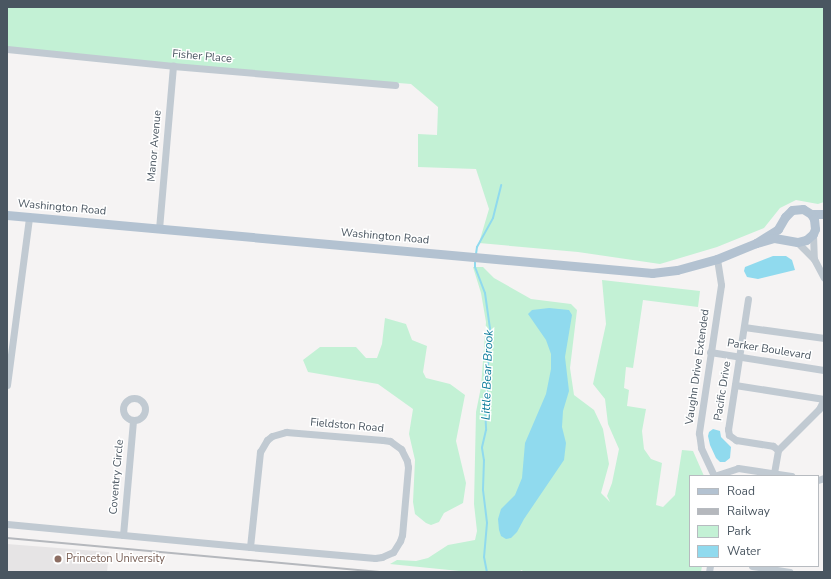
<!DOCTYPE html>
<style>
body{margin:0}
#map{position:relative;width:831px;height:579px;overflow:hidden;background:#f5f3f3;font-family:"Nunito Sans",sans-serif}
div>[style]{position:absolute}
.education>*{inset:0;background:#e6e4e5}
.green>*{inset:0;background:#c3f1d5}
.water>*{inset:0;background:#90daee}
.stream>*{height:2px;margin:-1px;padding:0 1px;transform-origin:1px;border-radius:1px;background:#90daee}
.minor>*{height:7px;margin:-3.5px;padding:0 3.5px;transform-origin:3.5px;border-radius:3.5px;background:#c1cad2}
.minor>.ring{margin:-3.5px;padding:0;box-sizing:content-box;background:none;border:7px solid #c1cad2;border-radius:50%}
.major>*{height:9px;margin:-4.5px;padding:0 4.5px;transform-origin:4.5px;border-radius:4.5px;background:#b3c2d1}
.rail>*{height:2px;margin:-1px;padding:0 1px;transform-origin:1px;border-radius:1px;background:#b5b8bd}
.dots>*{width:11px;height:11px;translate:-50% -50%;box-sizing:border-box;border:2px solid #fff;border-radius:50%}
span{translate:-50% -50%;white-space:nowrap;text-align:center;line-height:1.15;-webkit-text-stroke:3px #fff;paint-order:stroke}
.street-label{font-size:11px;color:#4a5661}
.education-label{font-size:11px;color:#785e54}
.left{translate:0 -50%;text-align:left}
.water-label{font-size:12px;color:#0c7c9b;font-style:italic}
.frame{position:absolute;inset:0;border:8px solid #4a5661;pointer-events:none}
.legend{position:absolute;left:689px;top:475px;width:130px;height:92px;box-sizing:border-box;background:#fff;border:1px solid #b7bbc0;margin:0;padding:5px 7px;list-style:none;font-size:12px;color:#4a5661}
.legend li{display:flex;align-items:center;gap:8px;height:20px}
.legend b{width:20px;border:1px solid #b7bbc0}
</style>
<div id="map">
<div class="education">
<div style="clip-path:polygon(7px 544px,109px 552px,107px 572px,7px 572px)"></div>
</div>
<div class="green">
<div style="clip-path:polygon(7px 7px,824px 7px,824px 202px,818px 204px,796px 200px,780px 208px,764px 228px,717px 247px,660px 264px,578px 252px,479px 243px,489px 209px,476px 169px,418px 167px,418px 134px,437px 135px,438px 107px,411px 84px,7px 52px)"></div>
<div style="clip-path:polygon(473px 267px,483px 267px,494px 278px,531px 299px,571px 304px,577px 310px,570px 368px,574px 395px,594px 410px,603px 429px,609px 464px,601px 493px,610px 502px,607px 496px,612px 483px,619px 449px,608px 424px,605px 399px,593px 384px,606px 324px,602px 280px,700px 291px,698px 307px,643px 300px,633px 368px,626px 367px,624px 388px,629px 390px,627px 406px,646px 409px,642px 431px,644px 449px,651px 459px,662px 463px,656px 505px,663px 507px,675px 495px,682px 450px,693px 451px,704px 476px,690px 476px,690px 566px,702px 566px,701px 572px,523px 572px,522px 570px,518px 572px,469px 572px,390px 564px,397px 560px,416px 561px,428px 558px,448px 545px,475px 540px,477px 531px,474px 504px,476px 412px,481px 387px,486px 322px,481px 293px)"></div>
<div style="clip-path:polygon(385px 318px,406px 324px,412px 340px,427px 346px,423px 372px,426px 378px,450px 384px,465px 395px,456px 441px,466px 483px,463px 503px,444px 513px,439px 522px,431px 525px,426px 523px,415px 514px,413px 502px,415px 460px,409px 434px,413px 409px,378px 384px,308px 372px,303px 360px,320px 347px,356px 347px,366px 358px,377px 358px,382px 344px)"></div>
</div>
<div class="water">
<div style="clip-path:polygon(773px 256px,786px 256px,792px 260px,795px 270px,758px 279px,747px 277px,744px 271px,745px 267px)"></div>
<div style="clip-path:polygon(549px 308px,569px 310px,572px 315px,565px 357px,569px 391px,563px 411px,562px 427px,566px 443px,564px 460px,524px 519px,517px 532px,511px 538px,506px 539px,501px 536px,499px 530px,498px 519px,501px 509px,515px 495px,522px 478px,525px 443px,546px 394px,551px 369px,551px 354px,546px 340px,528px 314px,532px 310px)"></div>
<div style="clip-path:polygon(713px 429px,720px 431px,721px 437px,731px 447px,730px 458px,725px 462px,720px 462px,716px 458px,710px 445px,708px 436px,709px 432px)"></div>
</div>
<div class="stream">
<div style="left:476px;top:254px;width:7px;rotate:-82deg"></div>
<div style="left:477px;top:247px;width:33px;rotate:-61deg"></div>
<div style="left:493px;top:218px;width:34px;rotate:-76deg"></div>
<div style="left:475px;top:260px;width:7px;rotate:90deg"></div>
<div style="left:475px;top:267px;width:28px;rotate:69deg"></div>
<div style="left:485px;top:293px;width:35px;rotate:82deg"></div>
<div style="left:490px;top:328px;width:36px;rotate:93deg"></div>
<div style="left:488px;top:364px;width:9px;rotate:108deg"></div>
<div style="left:485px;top:373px;width:16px;rotate:83deg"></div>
<div style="left:487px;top:389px;width:19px;rotate:96deg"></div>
<div style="left:485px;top:408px;width:22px;rotate:87deg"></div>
<div style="left:486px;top:430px;width:18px;rotate:103deg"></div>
<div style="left:482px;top:448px;width:12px;rotate:81deg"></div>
<div style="left:484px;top:460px;width:30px;rotate:92deg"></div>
<div style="left:483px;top:490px;width:33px;rotate:83deg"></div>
<div style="left:487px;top:523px;width:34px;rotate:95deg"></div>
<div style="left:484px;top:557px;width:15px;rotate:79deg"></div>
</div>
<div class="minor">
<div style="left:7px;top:49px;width:167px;rotate:5.8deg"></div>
<div style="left:173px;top:66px;width:223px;rotate:4.9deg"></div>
<div style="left:159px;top:229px;width:164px;rotate:-85.1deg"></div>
<div style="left:813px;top:234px;width:24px;rotate:88deg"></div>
<div style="left:797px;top:242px;width:24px;rotate:45deg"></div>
<div style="left:814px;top:259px;width:21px;rotate:62deg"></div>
<div style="left:717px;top:259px;width:26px;rotate:81deg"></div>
<div style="left:721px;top:285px;width:150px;rotate:98.5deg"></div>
<div style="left:699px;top:433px;width:15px;rotate:82deg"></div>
<div style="left:701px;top:448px;width:31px;rotate:65deg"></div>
<div style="left:714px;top:476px;width:25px;rotate:-18deg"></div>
<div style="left:738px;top:468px;width:54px;rotate:8.6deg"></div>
<div style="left:748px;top:299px;width:132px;rotate:98.7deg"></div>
<div style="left:728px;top:429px;width:6px;rotate:81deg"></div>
<div style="left:729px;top:435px;width:9px;rotate:36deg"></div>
<div style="left:736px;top:440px;width:37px;rotate:9deg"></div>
<div style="left:773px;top:446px;width:6px;rotate:39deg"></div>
<div style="left:744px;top:327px;width:81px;rotate:7.8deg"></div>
<div style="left:710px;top:352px;width:115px;rotate:9deg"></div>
<div style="left:7px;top:385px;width:169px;rotate:-82.5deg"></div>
<div style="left:735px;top:385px;width:90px;rotate:8.9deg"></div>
<div class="ring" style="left:123px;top:398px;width:15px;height:15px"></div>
<div style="left:286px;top:432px;width:97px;rotate:4.7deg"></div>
<div style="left:383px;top:440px;width:7px;rotate:8deg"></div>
<div style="left:390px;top:441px;width:14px;rotate:36deg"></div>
<div style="left:401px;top:449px;width:13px;rotate:63deg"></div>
<div style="left:407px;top:461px;width:6px;rotate:81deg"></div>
<div style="left:408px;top:467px;width:68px;rotate:95deg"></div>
<div style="left:402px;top:535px;width:6px;rotate:108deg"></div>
<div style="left:400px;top:541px;width:13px;rotate:122deg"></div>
<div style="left:393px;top:552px;width:12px;rotate:156deg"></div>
<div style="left:382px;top:557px;width:7px;rotate:172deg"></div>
<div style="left:375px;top:558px;width:125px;rotate:-175deg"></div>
<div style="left:250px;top:547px;width:96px;rotate:-84deg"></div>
<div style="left:260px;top:452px;width:14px;rotate:-60deg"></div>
<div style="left:267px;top:440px;width:6px;rotate:-39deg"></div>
<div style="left:272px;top:436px;width:15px;rotate:-16deg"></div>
<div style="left:774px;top:473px;width:23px;rotate:-80deg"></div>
<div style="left:778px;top:450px;width:58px;rotate:-45deg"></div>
<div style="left:819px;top:409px;width:11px;rotate:-63deg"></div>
<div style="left:818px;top:480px;width:6px;rotate:-18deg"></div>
<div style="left:7px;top:524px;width:244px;rotate:5.4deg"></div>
<div style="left:123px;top:535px;width:115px;rotate:-85deg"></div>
<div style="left:752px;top:566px;width:38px;rotate:9deg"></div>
<div style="left:709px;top:572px;width:6px;rotate:-81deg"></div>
</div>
<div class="major">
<div style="left:811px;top:214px;width:13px"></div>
<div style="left:7px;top:215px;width:648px;rotate:5.14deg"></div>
<div style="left:652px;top:273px;width:25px;rotate:-7deg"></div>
<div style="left:677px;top:270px;width:41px;rotate:-15.4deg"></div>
<div style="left:717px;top:259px;width:42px;rotate:-22.3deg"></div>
<div style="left:756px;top:243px;width:26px;rotate:-32deg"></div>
<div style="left:778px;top:229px;width:14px;rotate:-60deg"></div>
<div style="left:785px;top:217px;width:10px;rotate:-45deg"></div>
<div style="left:792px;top:210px;width:11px;rotate:-5deg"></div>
<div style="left:803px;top:209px;width:9px;rotate:32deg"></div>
<div style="left:811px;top:214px;width:6px;rotate:59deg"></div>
<div style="left:814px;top:219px;width:10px;rotate:84deg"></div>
<div style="left:815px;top:229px;width:5px;rotate:112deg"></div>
<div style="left:813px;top:234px;width:9px;rotate:139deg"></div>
<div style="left:806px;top:240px;width:9px;rotate:167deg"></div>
<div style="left:797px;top:242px;width:23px;rotate:-170deg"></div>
<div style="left:774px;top:238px;width:19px;rotate:164deg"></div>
</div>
<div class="rail">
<div style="left:7px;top:538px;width:377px;rotate:5.2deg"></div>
</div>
<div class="dots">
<div style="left:58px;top:559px;background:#8d6e63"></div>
</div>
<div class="street-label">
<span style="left:202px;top:57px;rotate:5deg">Fisher Place</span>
<span style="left:155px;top:146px;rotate:-85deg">Manor Avenue</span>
<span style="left:62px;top:208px;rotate:5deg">Washington Road</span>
<span style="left:385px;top:237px;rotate:5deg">Washington Road</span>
<span style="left:769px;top:350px;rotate:9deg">Parker Boulevard</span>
<span style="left:698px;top:367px;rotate:-82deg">Vaughn Drive Extended</span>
<span style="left:723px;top:391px;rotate:-81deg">Pacific Drive</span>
<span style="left:347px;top:426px;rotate:5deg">Fieldston Road</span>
<span style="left:117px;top:477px;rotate:-85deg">Coventry Circle</span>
</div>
<div class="education-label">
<span class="left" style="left:66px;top:559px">Princeton University</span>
</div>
<div class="water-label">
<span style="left:488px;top:375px;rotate:-88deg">Little Bear Brook</span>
</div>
<div class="frame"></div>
<ul class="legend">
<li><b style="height:5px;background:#b3c2d1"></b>Road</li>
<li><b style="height:5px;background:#b5b8bd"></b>Railway</li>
<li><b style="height:11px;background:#c3f1d5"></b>Park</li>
<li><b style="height:11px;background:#90daee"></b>Water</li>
</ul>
</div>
